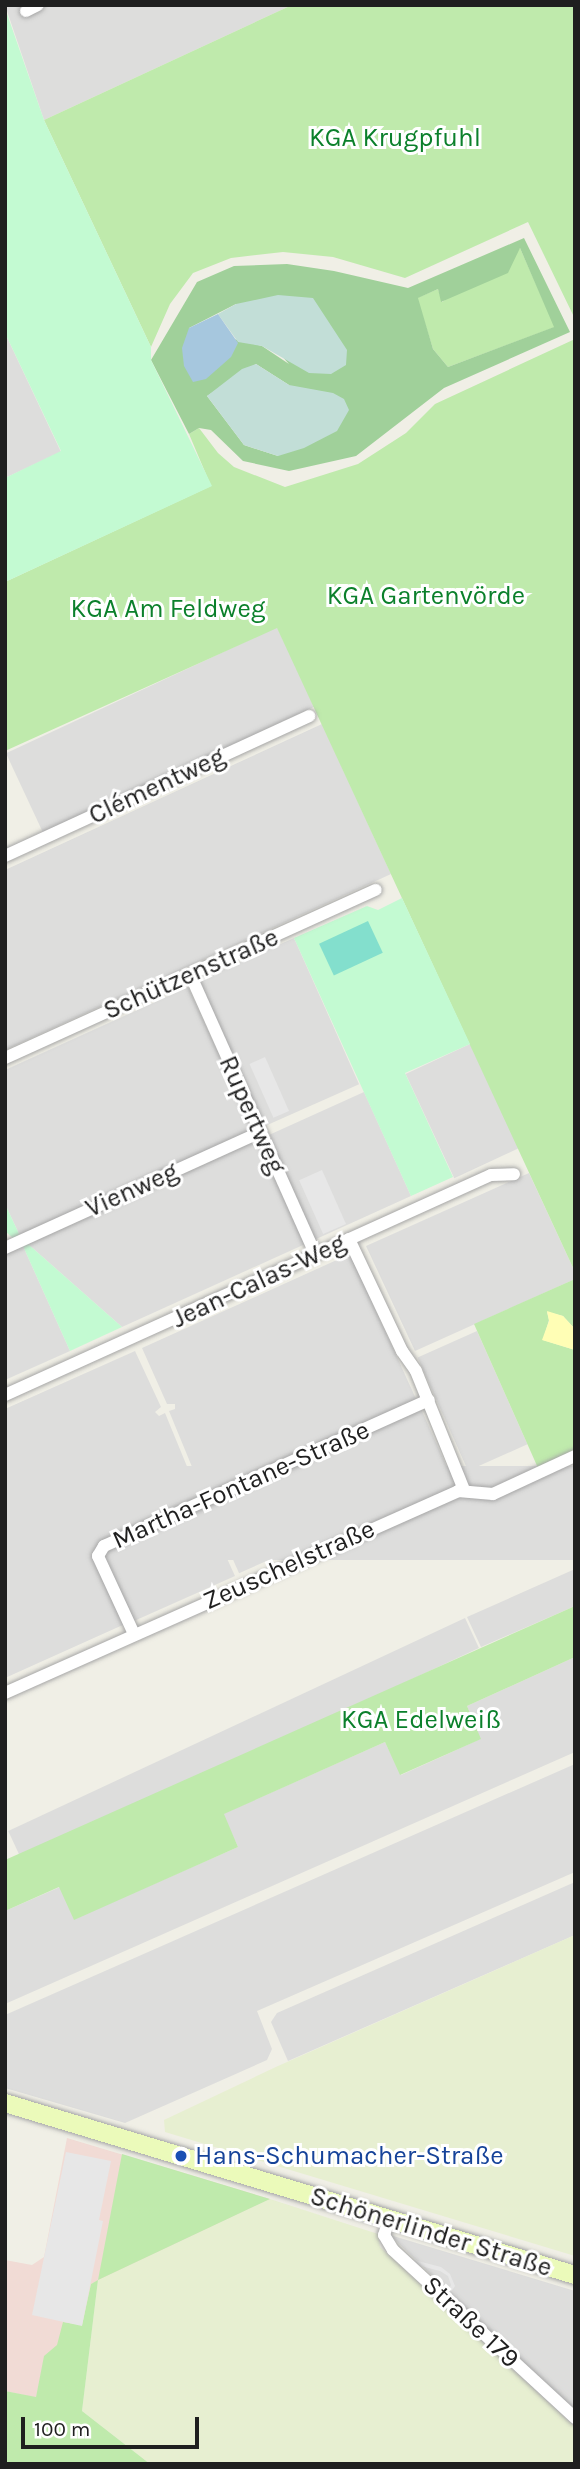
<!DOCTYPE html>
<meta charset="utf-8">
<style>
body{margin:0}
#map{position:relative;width:580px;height:2469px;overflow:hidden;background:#f0efe6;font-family:Karla,sans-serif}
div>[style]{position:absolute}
.residential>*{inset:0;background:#dddddc;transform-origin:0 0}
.commercial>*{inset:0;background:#f1dbd5}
.farmland>*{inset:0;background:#e7efd1}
.grass>*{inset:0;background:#bfeaac}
.forest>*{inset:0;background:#a0d09a}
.wetland>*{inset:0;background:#c2ded7}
.sand>*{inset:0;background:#fffeb5}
.park>*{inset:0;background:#c3fad2}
.pitch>*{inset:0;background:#83dfcd;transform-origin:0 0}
.parking>*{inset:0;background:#e7e7e7;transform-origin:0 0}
.water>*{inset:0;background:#a6c7de}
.roads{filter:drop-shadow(0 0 2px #a6a6a6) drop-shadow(0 0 2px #a6a6a6)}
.street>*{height:12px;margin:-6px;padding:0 6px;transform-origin:6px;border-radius:6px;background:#fff}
.secondary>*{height:18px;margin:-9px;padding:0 9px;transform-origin:9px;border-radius:9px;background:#ebfaba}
.dots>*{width:19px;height:19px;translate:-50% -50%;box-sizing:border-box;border:4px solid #fff;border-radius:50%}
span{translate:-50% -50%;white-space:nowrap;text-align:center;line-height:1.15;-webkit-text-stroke:6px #fff;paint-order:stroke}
.park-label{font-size:26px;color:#0b802b}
.street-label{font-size:26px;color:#1f1f1f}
.transit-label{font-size:26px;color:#164399}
.left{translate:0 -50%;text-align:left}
.frame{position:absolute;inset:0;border:7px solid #1f1f1f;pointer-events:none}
.scale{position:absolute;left:21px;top:2417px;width:178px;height:32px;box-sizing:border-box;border:4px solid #1f1f1f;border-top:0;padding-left:9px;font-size:21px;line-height:24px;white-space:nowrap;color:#1f1f1f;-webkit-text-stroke:5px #fff;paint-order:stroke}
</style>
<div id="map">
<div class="residential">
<div style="clip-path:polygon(5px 5px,292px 5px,44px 120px)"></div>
<div style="clip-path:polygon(5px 333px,61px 452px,5px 478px)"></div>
<div style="left:277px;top:627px;width:88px;height:299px;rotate:65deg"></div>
<div style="clip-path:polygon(322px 724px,391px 874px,5px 1050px,5px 870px)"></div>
<div style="left:294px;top:938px;width:160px;height:106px;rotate:66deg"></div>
<div style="clip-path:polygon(188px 987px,254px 1131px,20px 1236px,5px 1204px,5px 1070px)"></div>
<div style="left:470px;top:1044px;width:115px;height:71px;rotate:65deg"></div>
<div style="clip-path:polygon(364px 1092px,411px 1196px,122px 1327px,28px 1244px)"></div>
<div style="clip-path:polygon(529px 1173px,575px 1272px,575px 1279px,415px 1351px,366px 1246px)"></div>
<div style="clip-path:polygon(23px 1246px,70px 1351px,5px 1380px,5px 1254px)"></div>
<div style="clip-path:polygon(350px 1254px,417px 1401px,204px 1496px,169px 1411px,175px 1409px,175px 1404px,167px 1404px,142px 1348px)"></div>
<div style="left:477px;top:1331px;width:124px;height:65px;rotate:66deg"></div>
<div style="clip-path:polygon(135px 1351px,161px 1407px,155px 1412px,159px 1416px,165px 1413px,200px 1498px,91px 1547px,125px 1624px,5px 1678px,5px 1409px)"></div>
<div style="left:421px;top:1409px;width:76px;height:233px;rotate:66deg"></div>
<div style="left:575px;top:1466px;width:94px;height:624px;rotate:90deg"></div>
<div style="clip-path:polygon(203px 1506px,235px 1576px,134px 1621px,106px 1561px,109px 1549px)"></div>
<div style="clip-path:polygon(575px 1569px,575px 1606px,481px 1647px,467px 1617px)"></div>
<div style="left:465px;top:1618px;width:33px;height:504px;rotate:65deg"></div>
<div style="clip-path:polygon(575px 1657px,575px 1752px,5px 2004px,5px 1911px,60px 1887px,74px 1919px,238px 1847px,223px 1814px,385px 1742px,401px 1775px,441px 1757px,480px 1739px,467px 1706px)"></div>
<div style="clip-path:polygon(575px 1764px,575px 1872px,257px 2011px,272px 2049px,267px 2060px,125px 2123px,5px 2088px,5px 2015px)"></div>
<div style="clip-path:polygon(575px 1882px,575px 1935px,288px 2061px,271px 2022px,277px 2013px)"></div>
<div style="clip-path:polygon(390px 2235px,575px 2291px,575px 2427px,454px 2315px,466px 2308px)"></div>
</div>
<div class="commercial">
<div style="clip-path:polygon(67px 2138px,270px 2199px,91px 2284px,82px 2326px,45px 2356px,36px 2398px,5px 2391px,5px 2260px,32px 2265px,44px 2257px)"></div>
</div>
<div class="farmland">
<div style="clip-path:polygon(575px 1935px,575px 2256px,165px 2132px,164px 2120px,278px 2066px)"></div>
<div style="clip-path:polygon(270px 2199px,378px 2234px,380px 2247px,575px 2427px,575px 2464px,150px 2464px,82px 2411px,98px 2280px)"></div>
</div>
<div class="grass">
<div style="clip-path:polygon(292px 5px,575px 5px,575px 319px,528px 222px,405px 278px,333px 257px,283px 252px,231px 258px,193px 273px,170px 304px,151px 347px,44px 120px)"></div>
<div style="clip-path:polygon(520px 248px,555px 327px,448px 367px,433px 349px,417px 298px,438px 289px,442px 302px)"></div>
<div style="clip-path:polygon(575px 339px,575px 1272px,277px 628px,5px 751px,5px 582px,211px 486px,189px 434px,199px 428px,218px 453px,234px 467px,285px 487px,358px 464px,406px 433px,435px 404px)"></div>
<div style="clip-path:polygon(575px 1279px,575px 1329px,563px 1316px,547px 1312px,549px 1320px,543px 1340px,575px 1350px,575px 1451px,538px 1468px,474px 1324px)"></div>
<div style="clip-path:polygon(575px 1606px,575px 1657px,467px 1706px,481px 1739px,400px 1775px,385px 1742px,224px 1814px,238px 1847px,74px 1920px,59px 1887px,5px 1911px,5px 1860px)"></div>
<div style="clip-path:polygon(122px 2154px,270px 2199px,98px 2280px,82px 2411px,150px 2464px,5px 2464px,5px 2391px,36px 2397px,44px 2356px,57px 2345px,63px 2322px,82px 2325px,91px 2284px,98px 2280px)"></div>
</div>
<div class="forest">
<div style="clip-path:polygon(evenodd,524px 238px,570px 332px,444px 388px,356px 456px,289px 471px,243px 461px,211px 430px,199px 428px,189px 434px,151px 360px,197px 282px,234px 266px,287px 264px,334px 271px,408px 288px,524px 238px,520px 248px,554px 327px,448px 367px,433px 349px,418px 298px,438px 289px,441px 302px,508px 273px,520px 248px,524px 238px,236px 304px,289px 364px,262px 346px,189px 328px,236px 304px,524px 238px,256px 364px,289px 385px,278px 456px,244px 445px,207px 396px,256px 364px)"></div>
</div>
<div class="wetland">
<div style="clip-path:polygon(278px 295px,313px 298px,347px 350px,346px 365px,331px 374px,309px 373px,262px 346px,238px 342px,218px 314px,236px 304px)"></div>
<div style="clip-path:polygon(256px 364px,289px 385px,333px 393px,344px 399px,349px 410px,337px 431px,304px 448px,278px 456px,244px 445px,207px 396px,242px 369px)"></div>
</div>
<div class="sand">
<div style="clip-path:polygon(547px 1311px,563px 1316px,575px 1329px,575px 1350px,542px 1340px,549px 1321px)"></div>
</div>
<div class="park">
<div style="clip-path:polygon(5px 8px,44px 120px,151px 347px,151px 360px,212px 486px,5px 582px,5px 478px,61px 451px,5px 333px)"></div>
<div style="clip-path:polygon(402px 898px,470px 1044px,405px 1073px,453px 1177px,411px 1196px,294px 938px,367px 906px,378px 910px)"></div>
<div style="clip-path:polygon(5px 1204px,20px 1236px,14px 1239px,5px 1231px)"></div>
<div style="clip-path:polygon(28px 1244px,122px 1327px,70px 1351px,23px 1246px)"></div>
</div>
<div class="pitch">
<div style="left:368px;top:921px;width:35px;height:54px;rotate:65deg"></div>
</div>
<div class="parking">
<div style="left:265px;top:1057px;width:59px;height:17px;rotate:66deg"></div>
<div style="left:322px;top:1170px;width:59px;height:25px;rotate:66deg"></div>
<div style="clip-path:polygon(66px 2152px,111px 2161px,99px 2220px,103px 2221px,82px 2326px,32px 2315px)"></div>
<div style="clip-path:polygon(414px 2260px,441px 2267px,450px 2274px,455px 2286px,449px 2295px,446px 2293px,451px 2285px,448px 2276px,440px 2271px,413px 2264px)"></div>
</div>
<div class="water">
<div style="clip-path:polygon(218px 314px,238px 343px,231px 357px,206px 379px,193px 382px,184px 366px,182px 348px,189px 328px)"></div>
</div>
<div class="roads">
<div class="street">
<div style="left:26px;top:11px;width:13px;rotate:-27deg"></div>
<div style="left:5px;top:856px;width:335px;rotate:-24.7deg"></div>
<div style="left:190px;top:974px;width:307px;rotate:65.9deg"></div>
<div style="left:5px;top:1058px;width:407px;rotate:-24.4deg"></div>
<div style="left:349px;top:1239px;width:124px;rotate:64.7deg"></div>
<div style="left:402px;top:1351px;width:24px;rotate:55deg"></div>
<div style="left:416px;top:1371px;width:128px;rotate:68deg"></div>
<div style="left:5px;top:1248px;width:279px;rotate:-24.4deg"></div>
<div style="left:5px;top:1395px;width:533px;rotate:-24.36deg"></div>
<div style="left:491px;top:1175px;width:23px;rotate:-2deg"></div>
<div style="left:134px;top:1634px;width:86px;rotate:-114.8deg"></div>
<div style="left:98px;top:1556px;width:12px;rotate:-59deg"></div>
<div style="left:104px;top:1546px;width:356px;rotate:-24.2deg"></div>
<div style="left:5px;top:1693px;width:496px;rotate:-24deg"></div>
<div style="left:458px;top:1491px;width:35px;rotate:5deg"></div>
<div style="left:493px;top:1494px;width:90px;rotate:-24.9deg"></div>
<div style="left:389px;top:2219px;width:17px;rotate:107deg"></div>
<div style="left:384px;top:2235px;width:17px;rotate:59deg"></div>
<div style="left:393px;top:2250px;width:248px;rotate:42.7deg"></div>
</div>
<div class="secondary">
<div style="left:5px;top:2103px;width:595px;rotate:16.79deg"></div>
</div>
</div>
<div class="dots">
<div style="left:181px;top:2156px;background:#1a4fb4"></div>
</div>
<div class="park-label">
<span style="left:395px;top:138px">KGA Krugpfuhl</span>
<span style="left:426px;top:596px">KGA Gartenvörde</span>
<span style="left:168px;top:609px">KGA Am Feldweg</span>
<span style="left:421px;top:1720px">KGA Edelweiß</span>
</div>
<div class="street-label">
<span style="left:157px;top:786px;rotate:-25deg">Clémentweg</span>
<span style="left:191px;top:974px;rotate:-24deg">Schützenstraße</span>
<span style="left:252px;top:1115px;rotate:66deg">Rupertweg</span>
<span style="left:132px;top:1190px;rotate:-24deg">Vienweg</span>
<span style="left:259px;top:1281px;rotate:-25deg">Jean-Calas-Weg</span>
<span style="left:241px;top:1485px;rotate:-24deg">Martha-Fontane-Straße</span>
<span style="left:289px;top:1565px;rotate:-24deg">Zeuschelstraße</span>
<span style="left:431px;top:2232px;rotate:17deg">Schönerlinder Straße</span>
<span style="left:471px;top:2322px;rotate:43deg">Straße 179</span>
</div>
<div class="transit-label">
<span class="left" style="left:195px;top:2156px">Hans-Schumacher-Straße</span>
</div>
<div class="frame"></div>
<div class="scale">100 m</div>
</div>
